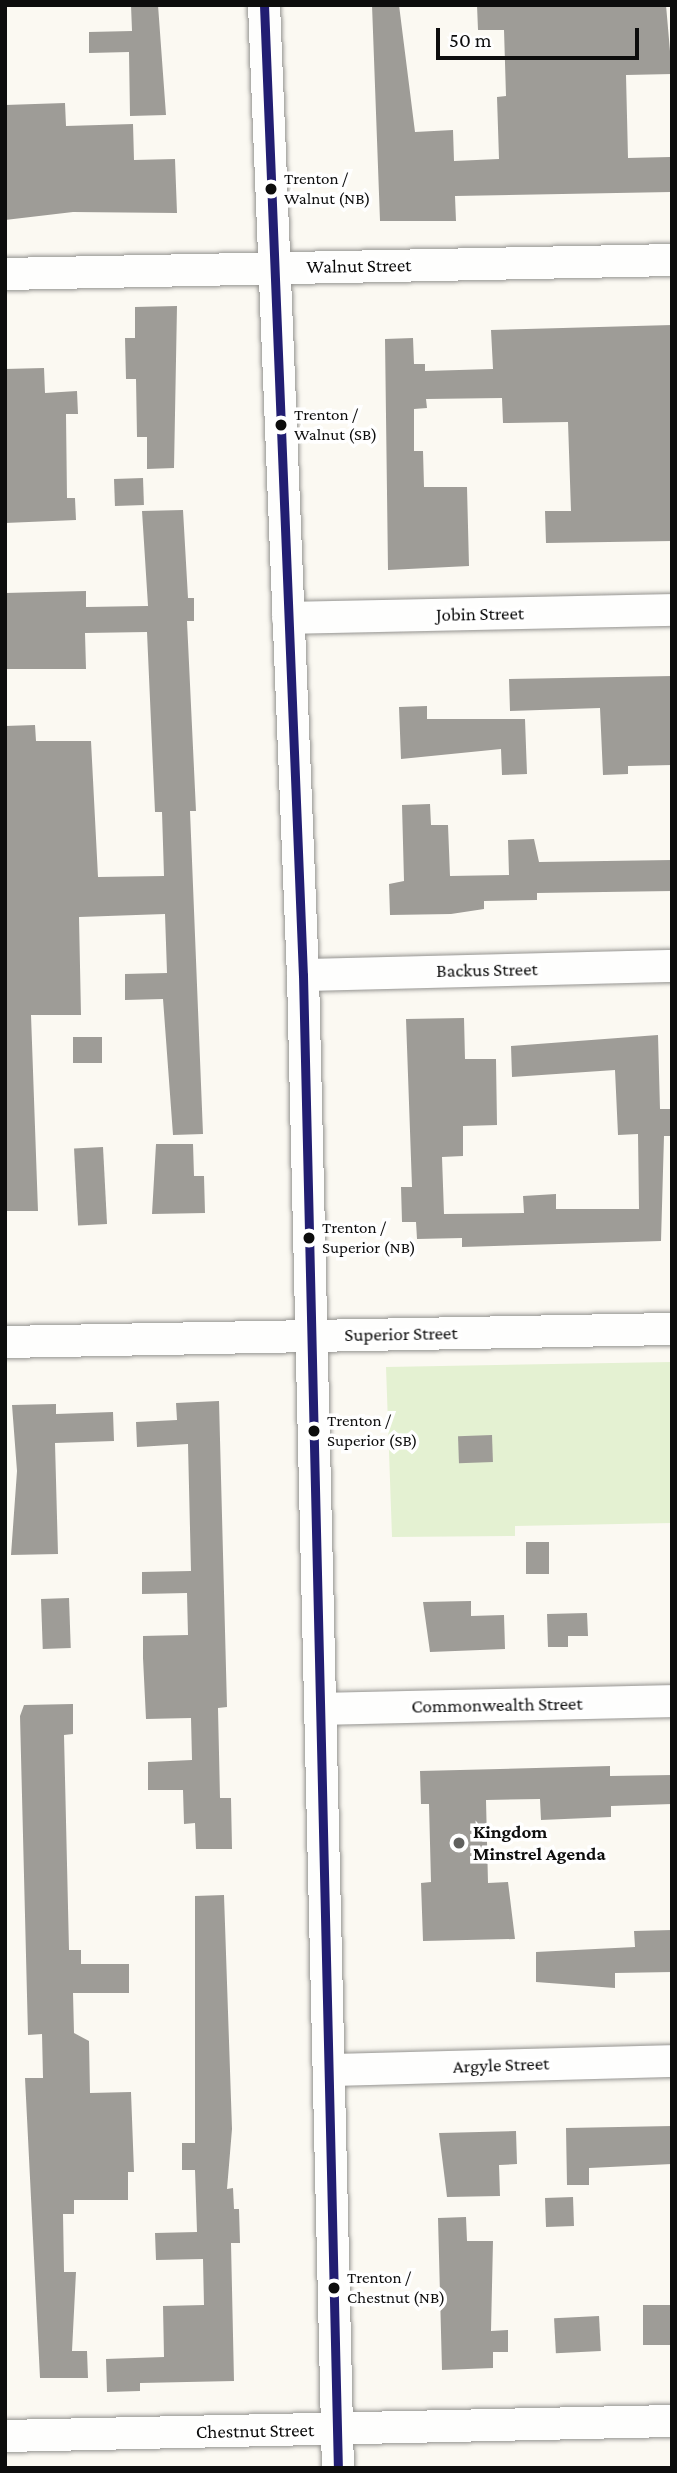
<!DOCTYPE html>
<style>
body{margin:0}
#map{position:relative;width:677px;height:2473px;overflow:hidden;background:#fbf9f2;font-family:"Crimson Pro",serif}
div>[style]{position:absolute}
.green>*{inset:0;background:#e4f1d2}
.building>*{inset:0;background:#9e9c97;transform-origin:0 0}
.roads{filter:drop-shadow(0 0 2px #949390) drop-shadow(0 0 2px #949390)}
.minor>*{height:32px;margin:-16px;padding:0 16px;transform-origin:16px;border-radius:16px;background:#fefefd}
.bus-1>*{height:9px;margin:-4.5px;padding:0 4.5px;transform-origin:4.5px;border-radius:4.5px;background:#221e72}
.dots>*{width:19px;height:19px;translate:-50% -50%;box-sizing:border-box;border:4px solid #fff;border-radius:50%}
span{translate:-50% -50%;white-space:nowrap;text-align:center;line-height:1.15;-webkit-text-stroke:7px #fff;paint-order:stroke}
.bus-label{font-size:17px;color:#0d0d0d}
.left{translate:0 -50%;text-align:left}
.street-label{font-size:19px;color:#0d0d0d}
.poi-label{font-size:19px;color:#0d0d0d;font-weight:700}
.frame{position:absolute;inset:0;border:7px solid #0d0d0d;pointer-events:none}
.scale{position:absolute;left:436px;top:28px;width:203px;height:32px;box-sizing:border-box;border:4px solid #0d0d0d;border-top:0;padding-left:9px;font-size:21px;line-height:24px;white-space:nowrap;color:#0d0d0d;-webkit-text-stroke:5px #fff;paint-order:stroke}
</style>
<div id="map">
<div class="green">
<div style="clip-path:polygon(672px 1362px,672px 1523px,515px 1526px,515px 1536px,392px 1537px,386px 1367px)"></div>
</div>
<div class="building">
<div style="clip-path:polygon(131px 5px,158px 5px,166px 115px,130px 116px,129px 52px,89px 53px,89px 32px,132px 31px)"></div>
<div style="clip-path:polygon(372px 5px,399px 5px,415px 132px,453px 130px,454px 161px,499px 159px,497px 97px,506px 96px,504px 30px,478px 30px,477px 5px,666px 5px,672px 74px,626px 75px,628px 158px,670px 157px,671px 192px,455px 196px,456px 221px,380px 221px)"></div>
<div style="clip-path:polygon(65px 103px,66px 126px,133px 124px,134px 160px,175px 159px,177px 213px,73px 212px,5px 220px,5px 105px)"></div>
<div style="clip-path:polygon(177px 306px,174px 468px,147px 469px,147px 437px,137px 437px,136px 379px,126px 379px,125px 338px,135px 338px,135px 307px)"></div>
<div style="clip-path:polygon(672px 325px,672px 541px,546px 543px,545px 511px,571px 511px,568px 422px,503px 423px,502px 398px,426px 399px,427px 408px,414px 409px,414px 451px,423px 451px,424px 487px,467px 487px,469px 566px,388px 570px,385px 339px,413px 338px,414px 364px,425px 364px,425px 371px,493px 369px,491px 330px)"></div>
<div style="clip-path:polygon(44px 368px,45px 393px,77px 391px,78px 414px,66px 414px,67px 498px,75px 498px,76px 520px,5px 523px,5px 369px)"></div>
<div style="left:143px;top:478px;width:27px;height:29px;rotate:88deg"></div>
<div style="clip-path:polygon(183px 510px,188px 598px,194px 598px,194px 621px,187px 621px,196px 811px,190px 811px,203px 1134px,173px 1135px,163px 999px,125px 1000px,125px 974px,167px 973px,165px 914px,79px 917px,81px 1015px,31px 1015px,38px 1211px,5px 1211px,5px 726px,35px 725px,36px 741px,91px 741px,98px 877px,164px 876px,162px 812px,155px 812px,147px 632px,85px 633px,86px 669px,5px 669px,5px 593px,86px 591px,86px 607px,148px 606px,142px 511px)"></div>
<div style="clip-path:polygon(672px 676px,672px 765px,628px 766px,628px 774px,603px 775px,600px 708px,510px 711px,509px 679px)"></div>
<div style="clip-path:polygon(427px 706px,427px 719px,525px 719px,527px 774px,502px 775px,501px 749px,401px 759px,399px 707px)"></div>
<div style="clip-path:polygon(430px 804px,431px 825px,448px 825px,450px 876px,509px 875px,508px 840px,534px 839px,539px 862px,672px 860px,672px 891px,537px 893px,537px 900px,484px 901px,484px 909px,451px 914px,390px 915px,389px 884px,404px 881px,402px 805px)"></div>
<div style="clip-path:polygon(464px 1018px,465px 1059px,496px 1059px,497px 1125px,463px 1126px,463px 1156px,442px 1157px,444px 1214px,524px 1213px,523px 1196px,556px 1194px,556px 1209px,639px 1209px,638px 1134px,618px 1135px,615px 1070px,512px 1077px,511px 1046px,658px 1035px,660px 1109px,672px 1109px,672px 1136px,664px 1136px,661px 1241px,462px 1247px,462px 1238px,417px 1239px,416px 1222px,402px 1222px,401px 1187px,412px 1187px,406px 1019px)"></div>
<div style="left:73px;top:1037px;width:29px;height:26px"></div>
<div style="clip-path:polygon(156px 1144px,193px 1144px,194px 1176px,204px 1176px,205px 1213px,152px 1214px)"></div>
<div style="left:103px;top:1147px;width:77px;height:29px;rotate:87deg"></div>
<div style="clip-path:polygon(219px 1401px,227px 1707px,218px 1708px,220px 1798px,231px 1798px,232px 1849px,196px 1849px,195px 1823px,184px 1824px,183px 1790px,148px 1790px,148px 1762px,192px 1760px,191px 1718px,146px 1719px,143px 1658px,143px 1636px,188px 1635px,187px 1593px,142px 1594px,142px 1572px,191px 1571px,188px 1444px,137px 1447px,136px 1422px,177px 1420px,176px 1403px)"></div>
<div style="clip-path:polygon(56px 1404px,56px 1414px,113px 1412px,114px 1441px,55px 1443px,58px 1554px,11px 1555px,17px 1471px,12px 1405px)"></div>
<div style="left:492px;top:1435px;width:27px;height:34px;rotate:88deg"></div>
<div style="left:526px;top:1542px;width:23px;height:32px"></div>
<div style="left:69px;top:1598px;width:50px;height:28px;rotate:88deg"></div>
<div style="clip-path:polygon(471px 1601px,471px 1616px,504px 1615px,505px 1649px,430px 1652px,423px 1602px)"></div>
<div style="clip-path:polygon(587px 1613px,588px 1636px,568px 1636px,568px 1647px,548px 1647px,547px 1614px)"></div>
<div style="clip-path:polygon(73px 1704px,73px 1734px,64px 1735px,69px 1950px,81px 1950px,81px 1964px,129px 1964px,129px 1993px,73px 1993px,74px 2033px,89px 2041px,90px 2093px,131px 2092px,134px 2172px,128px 2172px,128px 2200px,74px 2200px,74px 2214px,63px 2214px,64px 2272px,76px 2272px,72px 2351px,87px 2351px,88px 2378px,40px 2378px,25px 2078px,43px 2078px,42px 2034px,28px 2035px,20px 1716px,24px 1705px)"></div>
<div style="clip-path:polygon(610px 1766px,610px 1776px,672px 1775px,672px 1804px,611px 1806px,611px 1817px,541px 1820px,540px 1799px,486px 1800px,488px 1883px,508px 1882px,515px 1939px,423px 1941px,421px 1883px,431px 1882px,429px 1804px,421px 1804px,420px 1771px)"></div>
<div style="clip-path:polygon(224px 1895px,232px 2129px,227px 2189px,233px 2188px,234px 2209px,239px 2209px,240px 2243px,231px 2243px,234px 2381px,140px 2383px,140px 2391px,107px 2392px,106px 2359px,164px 2357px,163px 2306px,204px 2305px,203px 2259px,156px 2260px,155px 2233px,197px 2232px,195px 2170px,182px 2170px,182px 2143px,195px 2143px,195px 1896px)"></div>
<div style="clip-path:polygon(672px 1930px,672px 1972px,615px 1973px,615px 1988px,536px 1982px,536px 1952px,635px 1947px,634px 1931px)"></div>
<div style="clip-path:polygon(672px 2126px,672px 2164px,589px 2168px,589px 2185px,567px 2185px,566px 2128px)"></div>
<div style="clip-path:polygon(516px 2131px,517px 2164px,499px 2165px,500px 2196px,447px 2197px,439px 2133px)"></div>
<div style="left:573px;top:2197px;width:29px;height:28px;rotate:88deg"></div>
<div style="clip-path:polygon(466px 2217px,467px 2241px,493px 2241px,491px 2331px,508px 2330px,508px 2352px,493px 2352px,493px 2368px,442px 2370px,438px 2218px)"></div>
<div style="left:672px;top:2305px;width:40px;height:29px;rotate:90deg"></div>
<div style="left:599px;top:2316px;width:35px;height:45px;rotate:87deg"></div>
</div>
<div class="roads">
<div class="minor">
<div style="left:264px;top:5px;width:971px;rotate:87.7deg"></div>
<div style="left:303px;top:975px;width:1493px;rotate:88.66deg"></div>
<div style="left:5px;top:274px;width:667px;rotate:-1.2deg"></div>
<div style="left:288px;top:618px;width:384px;rotate:-1.2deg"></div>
<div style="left:303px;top:975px;width:369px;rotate:-1.4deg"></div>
<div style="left:5px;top:1342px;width:667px;rotate:-1.12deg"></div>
<div style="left:322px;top:1709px;width:350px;rotate:-1.3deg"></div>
<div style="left:330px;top:2070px;width:342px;rotate:-1.5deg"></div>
<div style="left:5px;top:2436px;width:667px;rotate:-1.29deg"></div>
</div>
</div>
<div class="bus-1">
<div style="left:264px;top:5px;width:971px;rotate:87.7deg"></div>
<div style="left:303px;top:975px;width:1493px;rotate:88.66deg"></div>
</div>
<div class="dots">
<div style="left:271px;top:189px;background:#0d0d0d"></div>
<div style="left:281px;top:425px;background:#0d0d0d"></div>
<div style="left:309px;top:1238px;background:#0d0d0d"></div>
<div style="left:314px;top:1431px;background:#0d0d0d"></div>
<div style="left:459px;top:1843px;background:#60605d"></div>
<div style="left:334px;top:2288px;background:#0d0d0d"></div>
</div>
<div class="bus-label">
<span class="left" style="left:284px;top:189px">Trenton /<br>Walnut (NB)</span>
<span class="left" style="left:294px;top:425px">Trenton /<br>Walnut (SB)</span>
<span class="left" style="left:322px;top:1238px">Trenton /<br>Superior (NB)</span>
<span class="left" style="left:327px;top:1431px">Trenton /<br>Superior (SB)</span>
<span class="left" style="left:347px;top:2288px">Trenton /<br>Chestnut (NB)</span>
</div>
<div class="street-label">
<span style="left:359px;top:266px;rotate:-1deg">Walnut Street</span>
<span style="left:480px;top:614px;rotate:-1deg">Jobin Street</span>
<span style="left:487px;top:970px;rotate:-1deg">Backus Street</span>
<span style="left:401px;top:1334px;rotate:-1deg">Superior Street</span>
<span style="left:497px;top:1705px;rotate:-1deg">Commonwealth Street</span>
<span style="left:501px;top:2065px;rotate:-2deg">Argyle Street</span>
<span style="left:255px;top:2431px;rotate:-1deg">Chestnut Street</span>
</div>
<div class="poi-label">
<span class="left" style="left:473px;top:1843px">Kingdom<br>Minstrel Agenda</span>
</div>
<div class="frame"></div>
<div class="scale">50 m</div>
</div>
